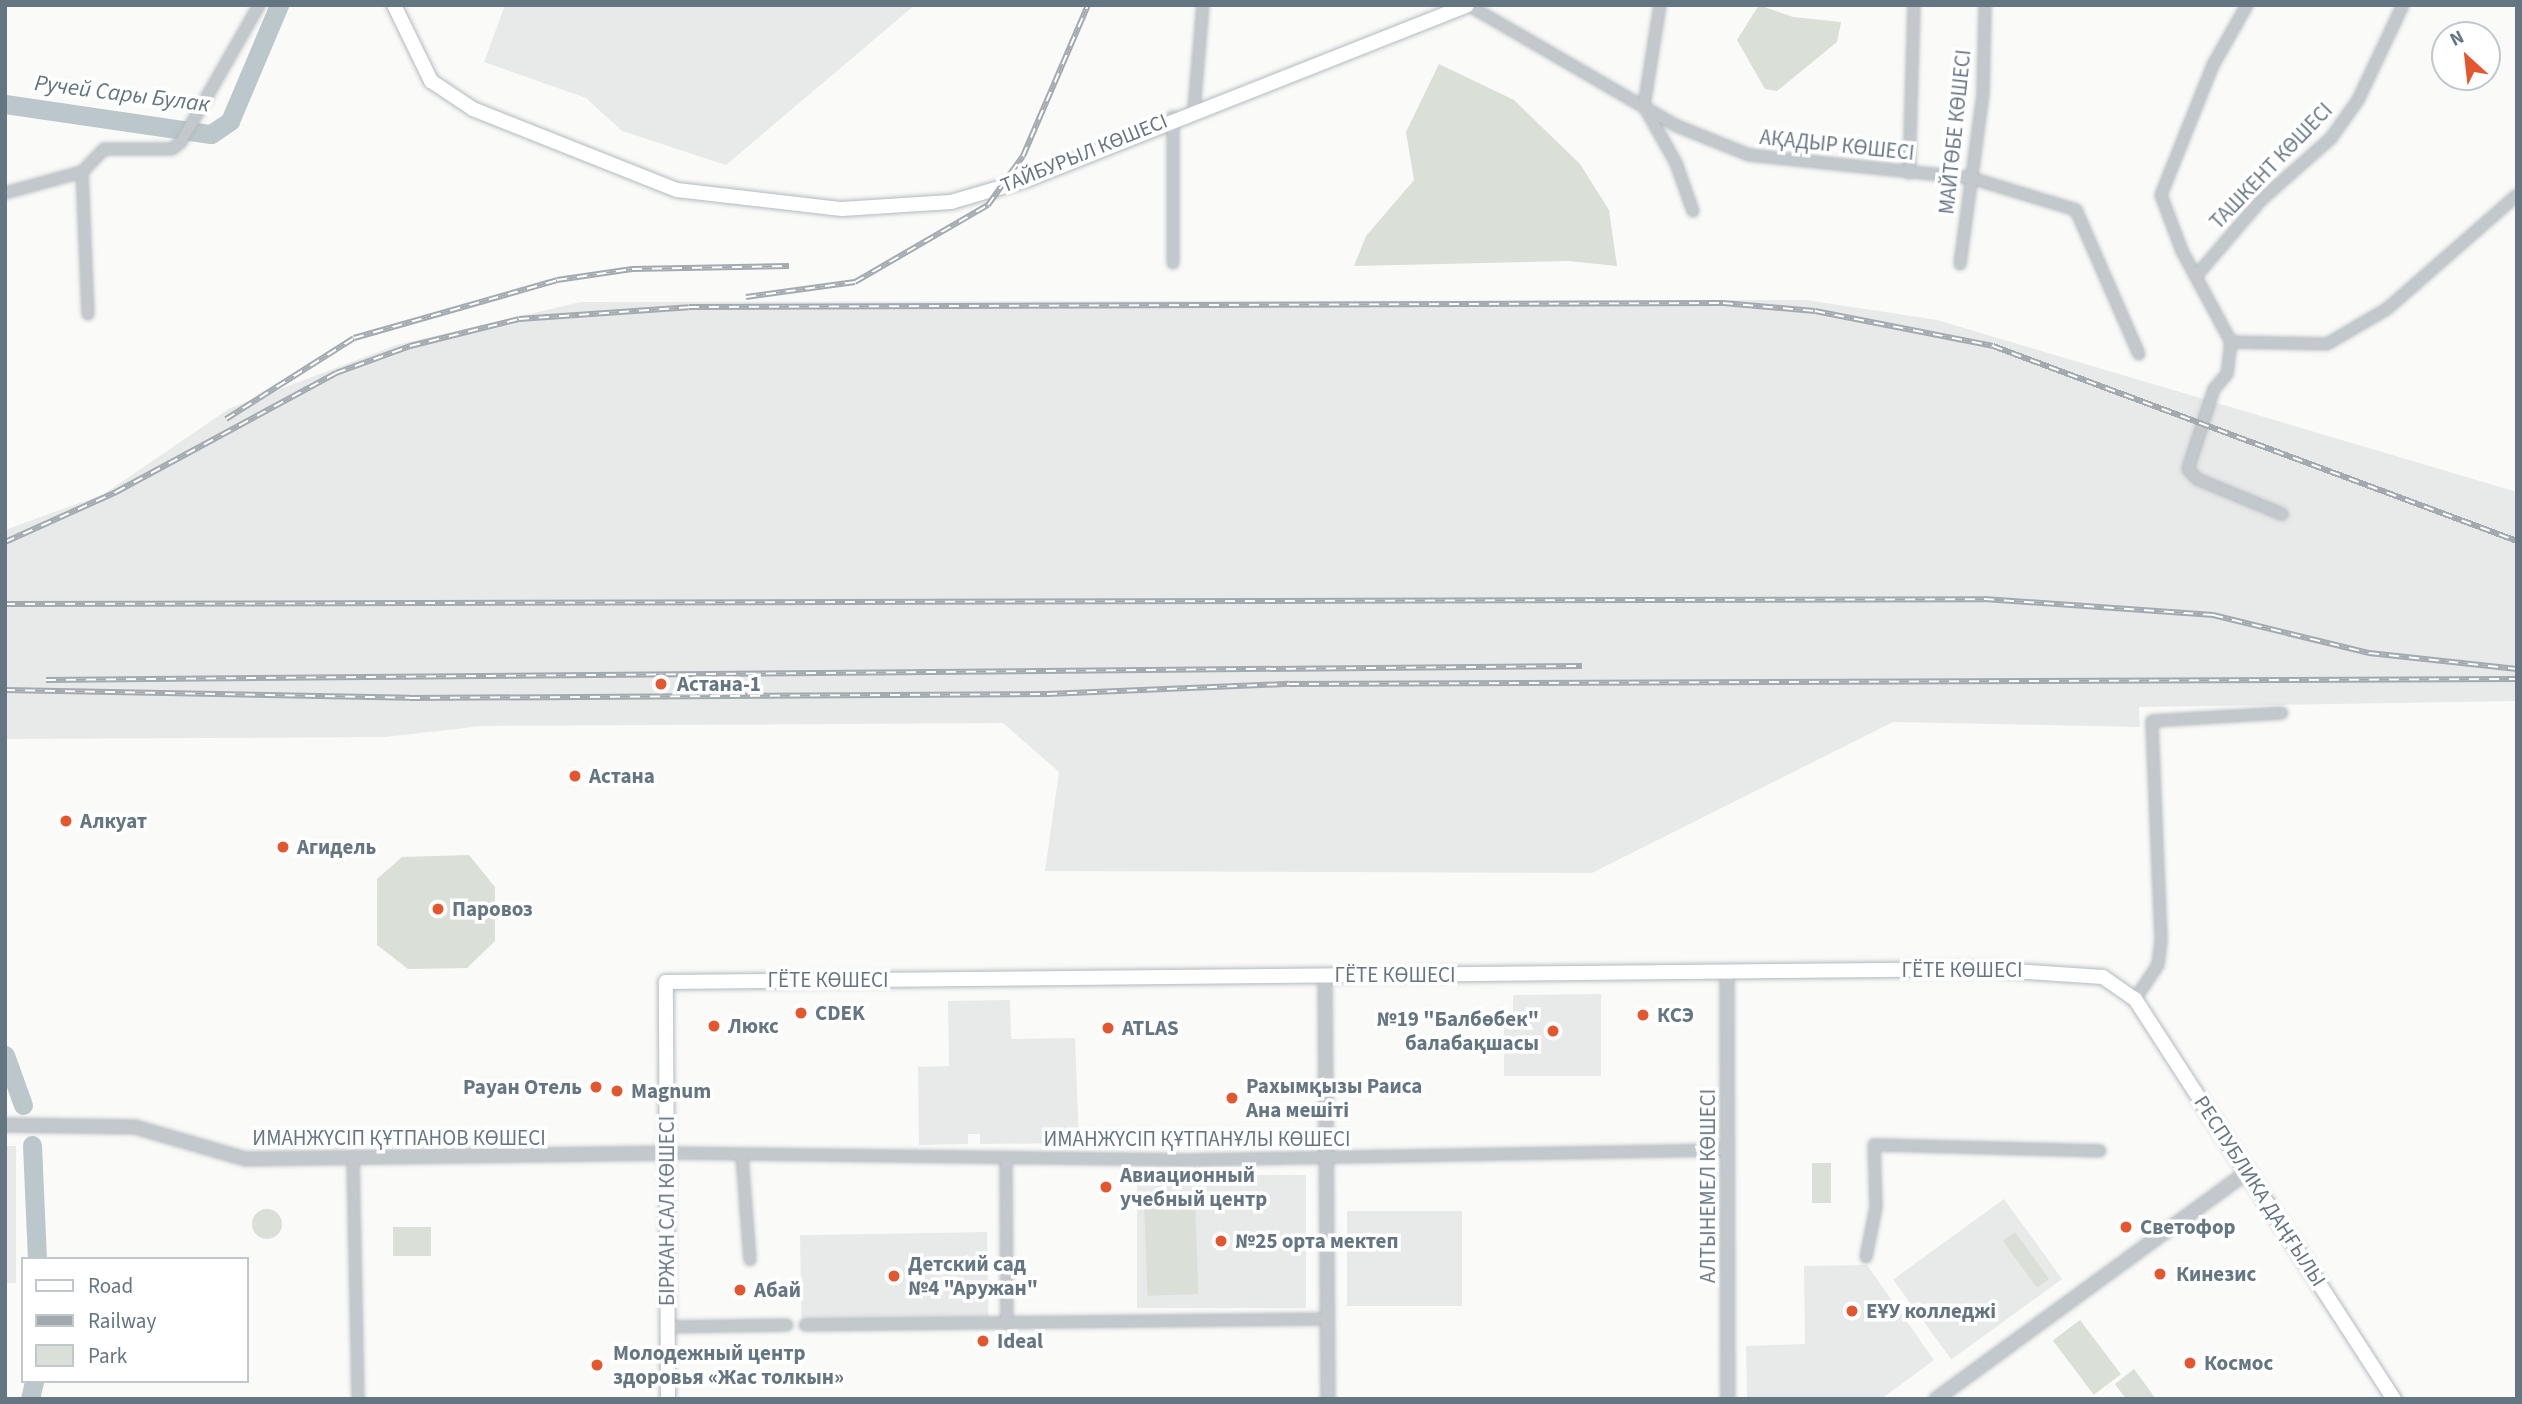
<!DOCTYPE html>
<meta charset="utf-8">
<style>
body{margin:0}
#map{position:relative;width:2522px;height:1404px;overflow:hidden;background:#fafaf8;font-family:"Source Sans 3",sans-serif}
div>[style]{position:absolute}
.built>*{inset:0;background:#e8e9e9;transform-origin:0 0}
.green>*{inset:0;background:#dadfd7;transform-origin:0 0}
.round{border-radius:50%}
.river>*{height:19px;margin:-9.5px;padding:0 9.5px;transform-origin:9.5px;border-radius:9.5px;background:#bbc7cb}
.roads{filter:drop-shadow(0 0 2px #b3babf) drop-shadow(0 0 2px #b3babf)}
.minor>*{height:10px;margin:-5px;padding:0 5px;transform-origin:5px;border-radius:5px;background:#c3c8cc}
.tertiary>*{height:12px;margin:-6px;padding:0 6px;transform-origin:6px;border-radius:6px;background:#c3c8cc}
.secondary>*{height:14px;margin:-7px;padding:0 7px;transform-origin:7px;border-radius:7px;background:#fff}
.rail>*{height:6px;margin-top:-3px;transform-origin:0;background:repeating-linear-gradient(90deg,#fff 0 10px,#a2aab0 0 20px);box-sizing:border-box;border-block:2px solid #a2aab0}
.dots>*{width:19px;height:19px;translate:-50% -50%;box-sizing:border-box;border:4px solid #fff;border-radius:50%}
span{translate:-50% -50%;white-space:nowrap;text-align:center;line-height:1.15;-webkit-text-stroke:7px #fff;paint-order:stroke}
.street-label{font-size:21px;color:#657683}
.poi-label{font-size:21px;color:#657683;font-weight:700}
.left{translate:0 -50%;text-align:left}
.right{translate:-100% -50%;text-align:right}
.water-label{font-size:23px;color:#60757c;font-style:italic}
.frame{position:absolute;inset:0;border:7px solid #657683;pointer-events:none}
.legend{position:absolute;left:21px;top:1257px;width:228px;height:126px;box-sizing:border-box;background:#fff;border:2px solid #c1c8cd;margin:0;padding:9px 12px;list-style:none;font-size:21px;color:#657683}
.legend li{display:flex;align-items:center;gap:14px;height:35px}
.legend b{width:35px;border:2px solid #c1c8cd}
.north{position:absolute;left:2431px;top:21px;width:70px;height:70px;box-sizing:border-box;background:#fff;border:2px solid #c1c8cd;border-radius:50%;rotate:333deg;font-size:19px;font-weight:700;line-height:28px;text-align:center;color:#657683}
.north::after{content:'';display:block;margin:auto;width:24px;height:32px;background:#e4572e;clip-path:polygon(50% 0,100% 100%,50% 72%,0 100%)}
</style>
<div id="map">
<div class="built">
<div style="clip-path:polygon(505px 5px,915px 5px,726px 165px,622px 131px,586px 98px,484px 62px)"></div>
<div style="clip-path:polygon(1806px 300px,1937px 320px,2517px 492px,2517px 701px,2139px 707px,2140px 727px,1893px 722px,1592px 873px,1045px 871px,1059px 772px,1003px 723px,482px 726px,385px 737px,5px 739px,5px 530px,104px 494px,230px 408px,396px 345px,581px 302px)"></div>
<div style="clip-path:polygon(1601px 994px,1601px 1076px,1504px 1076px,1504px 1021px,1513px 1021px,1513px 995px)"></div>
<div style="clip-path:polygon(1010px 1000px,1011px 1039px,1075px 1038px,1079px 1143px,980px 1144px,980px 1134px,968px 1134px,968px 1144px,919px 1145px,918px 1067px,949px 1066px,948px 1001px)"></div>
<div style="left:5px;top:1146px;width:11px;height:137px"></div>
<div style="left:1137px;top:1175px;width:169px;height:133px"></div>
<div style="left:2004px;top:1199px;width:99px;height:137px;rotate:54deg"></div>
<div style="left:1462px;top:1211px;width:95px;height:115px;rotate:90deg"></div>
<div style="left:987px;top:1232px;width:85px;height:187px;rotate:89deg"></div>
<div style="clip-path:polygon(1867px 1265px,1934px 1360px,1881px 1399px,1747px 1399px,1746px 1346px,1805px 1344px,1804px 1266px)"></div>
</div>
<div class="green">
<div style="clip-path:polygon(1759px 5px,1793px 17px,1841px 22px,1837px 42px,1777px 91px,1765px 89px,1737px 40px)"></div>
<div style="clip-path:polygon(1439px 64px,1514px 100px,1580px 164px,1609px 210px,1617px 266px,1568px 261px,1354px 266px,1366px 236px,1414px 180px,1406px 132px)"></div>
<div style="clip-path:polygon(469px 855px,495px 887px,495px 941px,467px 968px,408px 969px,377px 945px,377px 879px,402px 857px)"></div>
<div style="left:1812px;top:1163px;width:19px;height:40px"></div>
<div style="left:1195px;top:1197px;width:97px;height:51px;rotate:88deg"></div>
<div class="round" style="left:252px;top:1209px;width:30px;height:30px"></div>
<div style="left:431px;top:1227px;width:29px;height:38px;rotate:90deg"></div>
<div style="left:2015px;top:1232px;width:58px;height:15px;rotate:54deg"></div>
<div style="left:2080px;top:1320px;width:68px;height:34px;rotate:53deg"></div>
<div style="clip-path:polygon(2134px 1369px,2156px 1399px,2126px 1399px,2115px 1384px)"></div>
</div>
<div class="river">
<div style="left:5px;top:104px;width:208px;rotate:8.3deg"></div>
<div style="left:211px;top:134px;width:23px;rotate:-34deg"></div>
<div style="left:230px;top:121px;width:126px;rotate:-67.1deg"></div>
<div style="left:5px;top:1055px;width:53px;rotate:70.2deg"></div>
<div style="left:32px;top:1145px;width:114px;rotate:87.5deg"></div>
<div style="left:30px;top:1399px;width:18px;rotate:-77deg"></div>
</div>
<div class="roads">
<div class="minor">
<div style="left:1468px;top:5px;width:241px;rotate:30.1deg"></div>
<div style="left:1677px;top:126px;width:78px;rotate:21.9deg"></div>
<div style="left:1749px;top:155px;width:223px;rotate:5.9deg"></div>
<div style="left:1971px;top:178px;width:110px;rotate:16.9deg"></div>
<div style="left:2076px;top:210px;width:157px;rotate:66.4deg"></div>
<div style="left:1660px;top:5px;width:102px;rotate:99deg"></div>
<div style="left:1644px;top:106px;width:65px;rotate:60.7deg"></div>
<div style="left:1676px;top:163px;width:51px;rotate:70.5deg"></div>
<div style="left:2247px;top:5px;width:69px;rotate:119.5deg"></div>
<div style="left:2213px;top:65px;width:140px;rotate:111.8deg"></div>
<div style="left:2161px;top:195px;width:60px;rotate:69.4deg"></div>
<div style="left:2182px;top:251px;width:103px;rotate:61.7deg"></div>
<div style="left:2231px;top:342px;width:96px;rotate:1.2deg"></div>
<div style="left:2327px;top:344px;width:69px;rotate:-30.3deg"></div>
<div style="left:2387px;top:309px;width:173px;rotate:-41.2deg"></div>
<div style="left:1194px;top:109px;width:104px;rotate:-85.1deg"></div>
<div style="left:1909px;top:173px;width:168px;rotate:-88.3deg"></div>
<div style="left:5px;top:193px;width:80px;rotate:-15.3deg"></div>
<div style="left:1173px;top:263px;width:146px;rotate:-90deg"></div>
<div style="left:1960px;top:264px;width:172px;rotate:-82.3deg"></div>
<div style="left:1983px;top:94px;width:89px;rotate:-88.7deg"></div>
<div style="left:2197px;top:275px;width:99px;rotate:-49.5deg"></div>
<div style="left:2261px;top:200px;width:94px;rotate:-41.5deg"></div>
<div style="left:2331px;top:138px;width:47px;rotate:-54.6deg"></div>
<div style="left:2358px;top:100px;width:105px;rotate:-64.7deg"></div>
<div style="left:88px;top:314px;width:142px;rotate:-92.4deg"></div>
<div style="left:82px;top:172px;width:32px;rotate:-46deg"></div>
<div style="left:104px;top:149px;width:68px"></div>
<div style="left:172px;top:149px;width:11px;rotate:-38deg"></div>
<div style="left:181px;top:142px;width:158px;rotate:-60.3deg"></div>
<div style="left:2231px;top:342px;width:32px;rotate:97deg"></div>
<div style="left:2227px;top:374px;width:20px;rotate:131deg"></div>
<div style="left:2214px;top:389px;width:84px;rotate:108deg"></div>
<div style="left:2188px;top:469px;width:13px;rotate:48deg"></div>
<div style="left:2197px;top:479px;width:92px;rotate:22.4deg"></div>
<div style="left:2135px;top:999px;width:41px;rotate:-55.9deg"></div>
<div style="left:2158px;top:965px;width:26px;rotate:-83deg"></div>
<div style="left:2161px;top:939px;width:218px;rotate:-92.4deg"></div>
<div style="left:2152px;top:721px;width:130px;rotate:-3.5deg"></div>
<div style="left:668px;top:1153px;width:518px;rotate:0.77deg"></div>
<div style="left:1186px;top:1160px;width:540px;rotate:-1.06deg"></div>
<div style="left:742px;top:1156px;width:104px;rotate:85.6deg"></div>
<div style="left:1006px;top:1158px;width:166px;rotate:89.7deg"></div>
<div style="left:353px;top:1159px;width:240px;rotate:88.8deg"></div>
<div style="left:1866px;top:1257px;width:51px;rotate:-78.7deg"></div>
<div style="left:1876px;top:1207px;width:62px;rotate:-91.8deg"></div>
<div style="left:1874px;top:1145px;width:226px;rotate:1.5deg"></div>
<div style="left:805px;top:1325px;width:522px;rotate:-0.66deg"></div>
<div style="left:666px;top:1327px;width:121px;rotate:-0.9deg"></div>
</div>
<div class="tertiary">
<div style="left:1727px;top:973px;width:426px;rotate:89.9deg"></div>
<div style="left:1325px;top:975px;width:424px;rotate:89.6deg"></div>
<div style="left:5px;top:1125px;width:130px;rotate:0.9deg"></div>
<div style="left:135px;top:1127px;width:116px;rotate:16.1deg"></div>
<div style="left:246px;top:1159px;width:422px;rotate:-0.8deg"></div>
<div style="left:1936px;top:1399px;width:387px;rotate:-36.1deg"></div>
</div>
<div class="secondary">
<div style="left:394px;top:5px;width:85px;rotate:64deg"></div>
<div style="left:431px;top:81px;width:50px;rotate:33.7deg"></div>
<div style="left:473px;top:109px;width:219px;rotate:21.7deg"></div>
<div style="left:677px;top:190px;width:166px;rotate:6.6deg"></div>
<div style="left:842px;top:209px;width:109px;rotate:-3.7deg"></div>
<div style="left:951px;top:202px;width:78px;rotate:-16.3deg"></div>
<div style="left:1026px;top:180px;width:474px;rotate:-21.6deg"></div>
<div style="left:668px;top:1399px;width:417px;rotate:-90.3deg"></div>
<div style="left:666px;top:982px;width:1317px;rotate:-0.57deg"></div>
<div style="left:1983px;top:969px;width:120px;rotate:3.8deg"></div>
<div style="left:2103px;top:977px;width:39px;rotate:35deg"></div>
<div style="left:2135px;top:999px;width:477px;rotate:57.1deg"></div>
</div>
</div>
<div class="rail">
<div style="left:746px;top:297px;width:110px;rotate:-7.8deg"></div>
<div style="left:855px;top:282px;width:154px;rotate:-30.1deg"></div>
<div style="left:988px;top:205px;width:60px;rotate:-54.5deg"></div>
<div style="left:1023px;top:156px;width:164px;rotate:-66.7deg"></div>
<div style="left:226px;top:419px;width:151px;rotate:-32.3deg"></div>
<div style="left:354px;top:338px;width:211px;rotate:-15.9deg"></div>
<div style="left:557px;top:280px;width:76px;rotate:-8.3deg"></div>
<div style="left:632px;top:269px;width:157px;rotate:-1.1deg"></div>
<div style="left:5px;top:542px;width:122px;rotate:-24.2deg"></div>
<div style="left:116px;top:492px;width:250px;rotate:-28.4deg"></div>
<div style="left:336px;top:373px;width:79px;rotate:-20deg"></div>
<div style="left:410px;top:346px;width:112px;rotate:-13.9deg"></div>
<div style="left:519px;top:319px;width:170px;rotate:-4deg"></div>
<div style="left:689px;top:307px;width:1034px;rotate:-0.22deg"></div>
<div style="left:1723px;top:303px;width:92px;rotate:5deg"></div>
<div style="left:1815px;top:311px;width:181px;rotate:11.1deg"></div>
<div style="left:1993px;top:346px;width:559px;rotate:20.41deg"></div>
<div style="left:5px;top:604px;width:1979px;rotate:-0.14deg"></div>
<div style="left:1984px;top:599px;width:230px;rotate:4deg"></div>
<div style="left:2213px;top:615px;width:161px;rotate:13.7deg"></div>
<div style="left:2369px;top:653px;width:149px;rotate:6.2deg"></div>
<div style="left:46px;top:680px;width:1536px;rotate:-0.52deg"></div>
<div style="left:5px;top:690px;width:405px;rotate:1.1deg"></div>
<div style="left:410px;top:698px;width:637px;rotate:-0.36deg"></div>
<div style="left:1047px;top:694px;width:242px;rotate:-2.4deg"></div>
<div style="left:1289px;top:684px;width:1228px;rotate:-0.23deg"></div>
</div>
<div class="dots">
<div style="left:661px;top:684px;background:#e4572e"></div>
<div style="left:575px;top:776px;background:#e4572e"></div>
<div style="left:66px;top:821px;background:#e4572e"></div>
<div style="left:283px;top:847px;background:#e4572e"></div>
<div style="left:438px;top:909px;background:#e4572e"></div>
<div style="left:801px;top:1013px;background:#e4572e"></div>
<div style="left:1643px;top:1015px;background:#e4572e"></div>
<div style="left:714px;top:1026px;background:#e4572e"></div>
<div style="left:1108px;top:1028px;background:#e4572e"></div>
<div style="left:1553px;top:1031px;background:#e4572e"></div>
<div style="left:596px;top:1087px;background:#e4572e"></div>
<div style="left:617px;top:1091px;background:#e4572e"></div>
<div style="left:1232px;top:1098px;background:#e4572e"></div>
<div style="left:1106px;top:1187px;background:#e4572e"></div>
<div style="left:2126px;top:1227px;background:#e4572e"></div>
<div style="left:1221px;top:1241px;background:#e4572e"></div>
<div style="left:2160px;top:1274px;background:#e4572e"></div>
<div style="left:894px;top:1276px;background:#e4572e"></div>
<div style="left:740px;top:1290px;background:#e4572e"></div>
<div style="left:1852px;top:1311px;background:#e4572e"></div>
<div style="left:983px;top:1341px;background:#e4572e"></div>
<div style="left:2190px;top:1363px;background:#e4572e"></div>
<div style="left:597px;top:1365px;background:#e4572e"></div>
</div>
<div class="street-label">
<span style="left:1955px;top:132px;rotate:-84deg">МАЙТӨБЕ КӨШЕСІ</span>
<span style="left:1837px;top:145px;rotate:6deg">АҚАДЫР КӨШЕСІ</span>
<span style="left:1084px;top:153px;rotate:-22deg">ТАЙБУРЫЛ КӨШЕСІ</span>
<span style="left:2271px;top:166px;rotate:-46deg">ТАШКЕНТ КӨШЕСІ</span>
<span style="left:1962px;top:970px">ГЁТЕ КӨШЕСІ</span>
<span style="left:1395px;top:975px">ГЁТЕ КӨШЕСІ</span>
<span style="left:828px;top:980px">ГЁТЕ КӨШЕСІ</span>
<span style="left:399px;top:1138px">ИМАНЖҮСІП ҚҰТПАНОВ КӨШЕСІ</span>
<span style="left:1197px;top:1139px">ИМАНЖҮСІП ҚҰТПАНҰЛЫ КӨШЕСІ</span>
<span style="left:1708px;top:1186px;rotate:-90deg">АЛТЫНЕМЕЛ КӨШЕСІ</span>
<span style="left:2260px;top:1191px;rotate:57deg">РЕСПУБЛИКА ДАҢҒЫЛЫ</span>
<span style="left:667px;top:1211px;rotate:-90deg">БІРЖАН САЛ КӨШЕСІ</span>
</div>
<div class="poi-label">
<span class="left" style="left:677px;top:684px">Астана-1</span>
<span class="left" style="left:589px;top:776px">Астана</span>
<span class="left" style="left:80px;top:821px">Алкуат</span>
<span class="left" style="left:297px;top:847px">Агидель</span>
<span class="left" style="left:452px;top:909px">Паровоз</span>
<span class="left" style="left:815px;top:1013px">CDEK</span>
<span class="left" style="left:1657px;top:1015px">КСЭ</span>
<span class="right" style="left:1539px;top:1031px">№19 "Балбөбек"<br>балабақшасы</span>
<span class="left" style="left:728px;top:1026px">Люкс</span>
<span class="left" style="left:1122px;top:1028px">ATLAS</span>
<span class="left" style="left:1246px;top:1098px">Рахымқызы Раиса<br>Ана мешіті</span>
<span class="right" style="left:582px;top:1087px">Рауан Отель</span>
<span class="left" style="left:631px;top:1091px">Magnum</span>
<span class="left" style="left:1120px;top:1187px">Авиационный<br>учебный центр</span>
<span class="left" style="left:2140px;top:1227px">Светофор</span>
<span class="left" style="left:1235px;top:1241px">№25 орта мектеп</span>
<span class="left" style="left:908px;top:1276px">Детский сад<br>№4 "Аружан"</span>
<span class="left" style="left:2176px;top:1274px">Кинезис</span>
<span class="left" style="left:754px;top:1290px">Абай</span>
<span class="left" style="left:1866px;top:1311px">ЕҰУ колледжі</span>
<span class="left" style="left:997px;top:1341px">Ideal</span>
<span class="left" style="left:613px;top:1365px">Молодежный центр<br>здоровья «Жас толкын»</span>
<span class="left" style="left:2204px;top:1363px">Космос</span>
</div>
<div class="water-label">
<span style="left:122px;top:94px;rotate:7deg">Ручей Сары Булак</span>
</div>
<div class="frame"></div>
<ul class="legend">
<li><b style="height:9px;background:#fff"></b>Road</li>
<li><b style="height:9px;background:#a2aab0"></b>Railway</li>
<li><b style="height:19px;background:#dadfd7"></b>Park</li>
</ul>
<div class="north">N</div>
</div>
